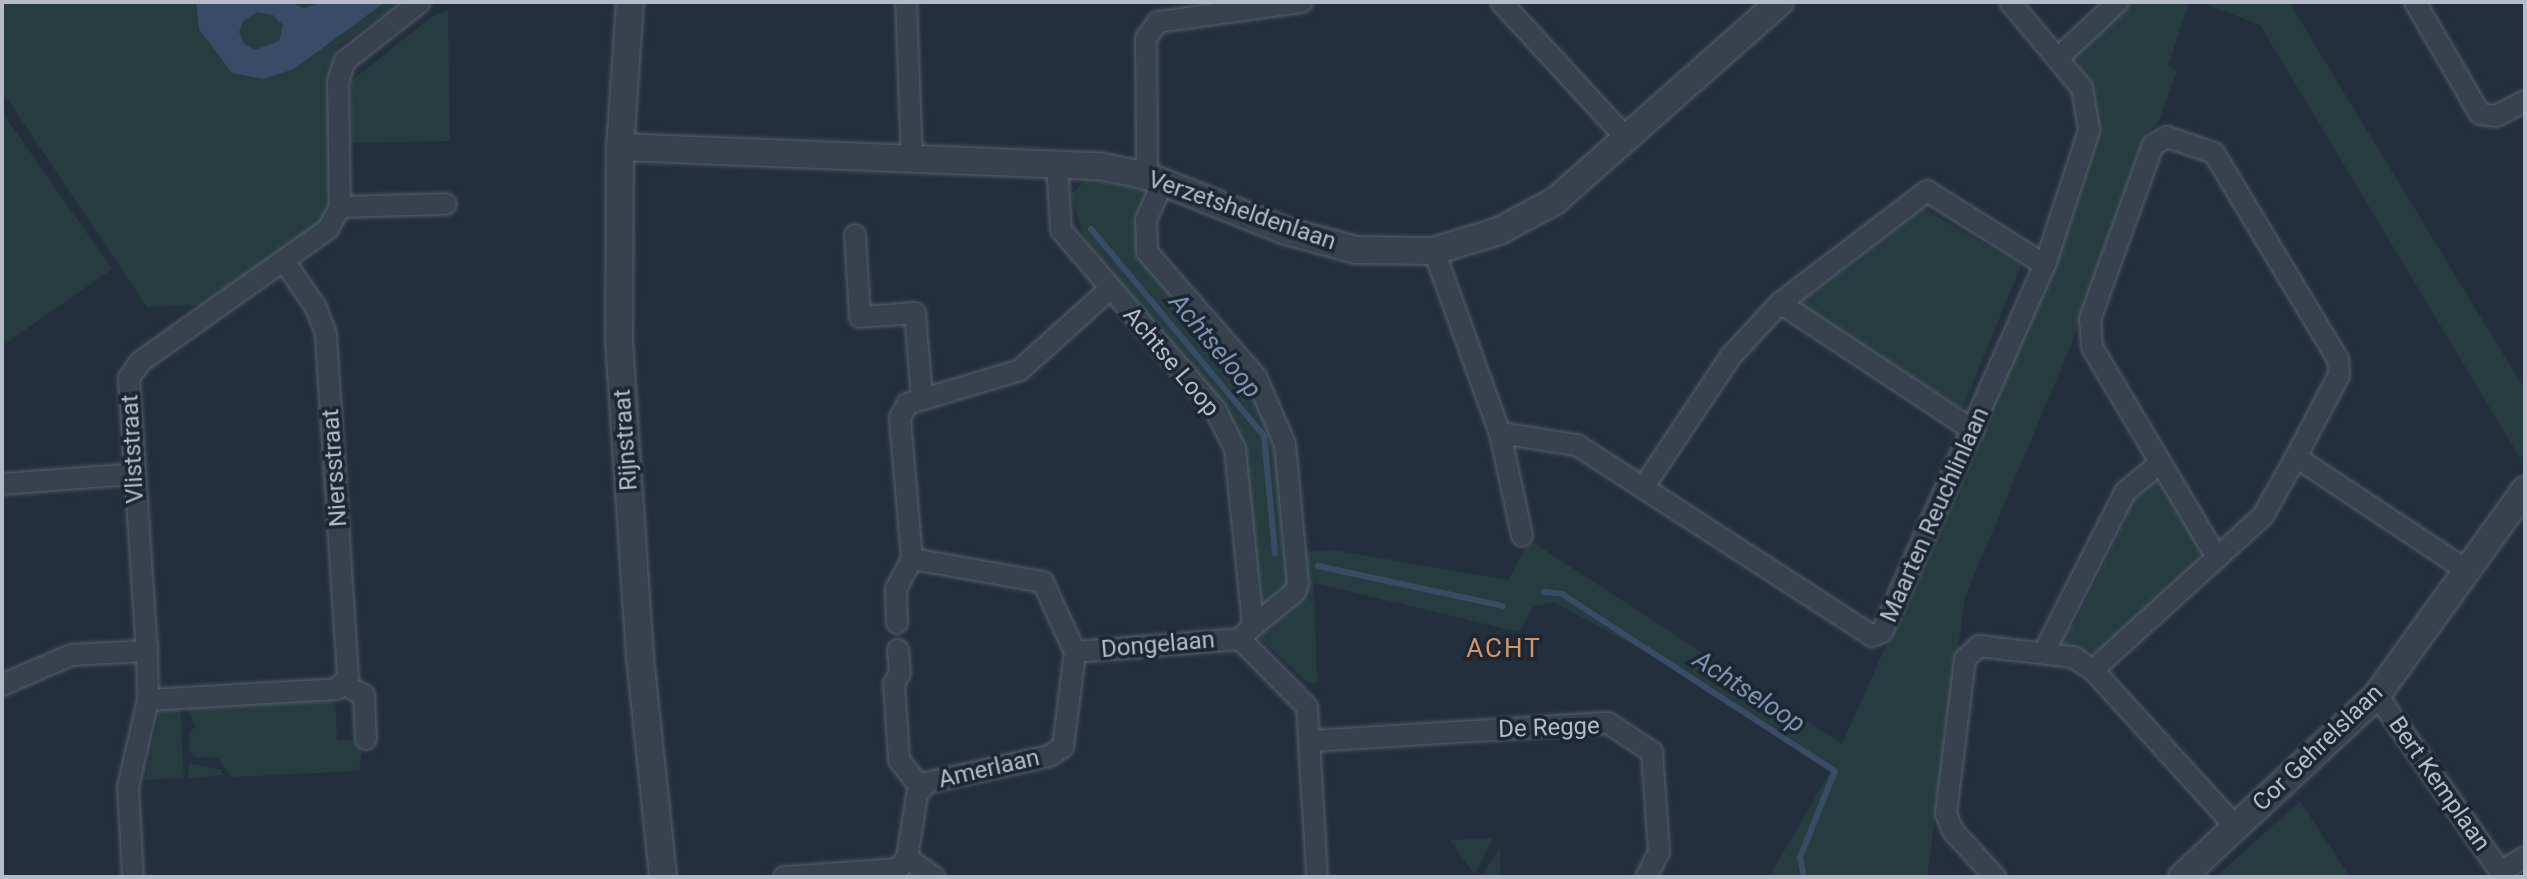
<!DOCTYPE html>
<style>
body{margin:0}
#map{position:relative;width:2527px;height:879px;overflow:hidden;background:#242f3e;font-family:Roboto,sans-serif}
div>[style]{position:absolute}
.green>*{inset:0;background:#263c3f}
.water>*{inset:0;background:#394c67}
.stream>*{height:6px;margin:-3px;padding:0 3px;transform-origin:3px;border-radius:3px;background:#394c67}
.roads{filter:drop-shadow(0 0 2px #565f6c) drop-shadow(0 0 2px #565f6c)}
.minor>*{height:20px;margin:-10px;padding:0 10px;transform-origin:10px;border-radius:10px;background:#38414e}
.tertiary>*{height:26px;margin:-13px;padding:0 13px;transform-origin:13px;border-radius:13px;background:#38414e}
span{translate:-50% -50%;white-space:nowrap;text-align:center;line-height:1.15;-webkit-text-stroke:7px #1d2633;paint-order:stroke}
.street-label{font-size:24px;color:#b4bcc9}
.water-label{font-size:26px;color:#7c92b1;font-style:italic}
.neighbourhood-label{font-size:26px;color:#d59563;letter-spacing:2px}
.frame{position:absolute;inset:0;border:4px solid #b4bcc9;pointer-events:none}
</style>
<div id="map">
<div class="green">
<div style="clip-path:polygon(2px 2px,402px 2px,338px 46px,329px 77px,331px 207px,323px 222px,214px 299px,201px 305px,147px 307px,2px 91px)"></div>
<div style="clip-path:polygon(2128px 2px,2189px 2px,2168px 66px,2177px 71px,2158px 123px,2146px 134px,2071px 345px,1965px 597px,1927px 877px,1769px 877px,1830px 772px,1660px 660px,1554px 602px,1534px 606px,1519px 632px,1314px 583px,1317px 683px,1308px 683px,1258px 637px,1302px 594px,1303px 552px,1333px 550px,1508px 580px,1526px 547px,1534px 543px,1842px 744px,2050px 278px,2098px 118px,2091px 85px,2075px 56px)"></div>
<div style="clip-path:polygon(2200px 2px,2289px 2px,2525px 390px,2525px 451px,2520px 458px,2260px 25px)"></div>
<div style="clip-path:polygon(448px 11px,450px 141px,350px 143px,351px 81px,431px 17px)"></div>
<div style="clip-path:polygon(2px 112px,112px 269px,2px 346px)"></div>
<div style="clip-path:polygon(1086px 179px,1144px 191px,1148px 199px,1137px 234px,1250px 382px,1279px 447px,1293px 583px,1262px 611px,1244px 447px,1084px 237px,1071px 195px)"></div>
<div style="clip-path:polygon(1922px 208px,2021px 265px,1963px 408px,1795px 306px)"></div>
<div style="clip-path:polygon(2154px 480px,2164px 485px,2200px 543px,2199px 559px,2113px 646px,2087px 653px,2063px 648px,2059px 640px,2064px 629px,2074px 624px,2127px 517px,2127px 506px)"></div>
<div style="clip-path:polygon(335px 697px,337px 740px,363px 739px,359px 771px,231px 777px,218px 758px,194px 757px,189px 750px,190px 731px,196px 727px,186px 706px)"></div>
<div style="clip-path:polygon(180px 708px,184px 778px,145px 780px,160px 709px)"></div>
<div style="clip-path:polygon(189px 763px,221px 770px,223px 775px,188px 779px)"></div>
<div style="clip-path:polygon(2300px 801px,2350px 877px,2216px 877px)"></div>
<div style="clip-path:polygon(1494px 838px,1474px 874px,1450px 840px)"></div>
<div style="clip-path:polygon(1500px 847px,1501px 877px,1481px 877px)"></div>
</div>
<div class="water">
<div style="clip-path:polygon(evenodd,196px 2px,289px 2px,304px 8px,323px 2px,385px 2px,294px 69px,263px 79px,232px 73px,199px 29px,196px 2px,257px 12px,273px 15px,283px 25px,279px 41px,255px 50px,244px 44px,239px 32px,243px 21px,257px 12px)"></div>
</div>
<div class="stream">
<div style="left:1091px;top:229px;width:270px;rotate:50.1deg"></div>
<div style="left:1264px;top:436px;width:118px;rotate:84.6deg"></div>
<div style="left:1318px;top:566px;width:189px;rotate:12.2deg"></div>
<div style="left:1544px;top:592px;width:18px;rotate:6deg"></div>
<div style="left:1562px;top:594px;width:325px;rotate:33deg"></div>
<div style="left:1835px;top:771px;width:93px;rotate:112.1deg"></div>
<div style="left:1800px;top:857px;width:20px;rotate:79deg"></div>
</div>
<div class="roads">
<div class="minor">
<div style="left:906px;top:2px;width:156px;rotate:87.8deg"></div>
<div style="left:1501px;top:2px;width:186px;rotate:47.4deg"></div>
<div style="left:2415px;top:2px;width:129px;rotate:59.9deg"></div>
<div style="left:2480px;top:114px;width:16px;rotate:7deg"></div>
<div style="left:2496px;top:116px;width:33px;rotate:-27deg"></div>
<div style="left:2060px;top:56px;width:79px;rotate:-43deg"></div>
<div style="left:1057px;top:165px;width:65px;rotate:86.5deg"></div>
<div style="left:1061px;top:230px;width:236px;rotate:49.3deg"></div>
<div style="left:1215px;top:409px;width:45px;rotate:63.4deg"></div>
<div style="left:1235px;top:449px;width:178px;rotate:84.2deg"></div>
<div style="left:1253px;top:626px;width:18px;rotate:135deg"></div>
<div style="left:1240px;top:639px;width:95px;rotate:45.4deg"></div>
<div style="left:1307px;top:707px;width:170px;rotate:86.6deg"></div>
<div style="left:1147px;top:176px;width:138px;rotate:-90.4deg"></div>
<div style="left:1146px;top:38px;width:20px;rotate:-53deg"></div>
<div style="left:1158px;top:22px;width:145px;rotate:-7.9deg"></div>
<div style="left:1163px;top:182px;width:42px;rotate:114.1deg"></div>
<div style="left:1146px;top:220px;width:32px;rotate:88deg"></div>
<div style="left:1147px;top:252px;width:166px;rotate:48.9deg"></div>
<div style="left:1256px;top:377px;width:73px;rotate:66.6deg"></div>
<div style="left:1285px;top:444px;width:140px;rotate:84.7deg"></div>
<div style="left:1298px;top:583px;width:9px;rotate:108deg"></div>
<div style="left:1295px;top:592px;width:54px;rotate:141deg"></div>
<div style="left:340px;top:207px;width:106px;rotate:-1.6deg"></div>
<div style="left:855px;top:235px;width:82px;rotate:86.5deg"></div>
<div style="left:860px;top:317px;width:55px;rotate:-4.2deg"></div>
<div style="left:915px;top:313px;width:86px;rotate:85.3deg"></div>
<div style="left:1434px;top:251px;width:194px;rotate:70.1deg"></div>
<div style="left:1500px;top:433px;width:78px;rotate:8.9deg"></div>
<div style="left:1577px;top:445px;width:351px;rotate:32.9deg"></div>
<div style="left:1872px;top:636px;width:11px;rotate:-22deg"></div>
<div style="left:1882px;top:632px;width:402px;rotate:-66.1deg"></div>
<div style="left:2045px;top:265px;width:142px;rotate:-71.9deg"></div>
<div style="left:2089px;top:130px;width:43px;rotate:-99.5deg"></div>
<div style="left:2082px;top:88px;width:112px;rotate:-129.9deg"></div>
<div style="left:1780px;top:303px;width:232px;rotate:33.4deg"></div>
<div style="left:1500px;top:433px;width:105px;rotate:77.9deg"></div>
<div style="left:2px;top:484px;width:132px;rotate:-4.3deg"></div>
<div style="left:1643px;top:488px;width:159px;rotate:-56.3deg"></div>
<div style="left:1731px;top:356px;width:72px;rotate:-47.2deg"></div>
<div style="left:1780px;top:303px;width:185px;rotate:-37.3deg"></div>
<div style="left:1927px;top:191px;width:139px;rotate:32.1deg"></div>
<div style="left:2216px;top:556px;width:243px;rotate:-120.7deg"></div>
<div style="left:2092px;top:347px;width:28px;rotate:-94deg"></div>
<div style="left:2090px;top:319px;width:185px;rotate:-70.1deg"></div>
<div style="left:2153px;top:145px;width:16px;rotate:-30deg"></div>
<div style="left:2167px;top:137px;width:50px;rotate:18.8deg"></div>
<div style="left:2214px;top:153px;width:240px;rotate:59deg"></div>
<div style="left:2338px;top:359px;width:16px;rotate:86deg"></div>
<div style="left:2339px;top:375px;width:93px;rotate:117.7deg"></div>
<div style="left:897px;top:623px;width:34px;rotate:-92deg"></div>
<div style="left:896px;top:589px;width:34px;rotate:-62deg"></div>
<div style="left:898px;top:650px;width:23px;rotate:85deg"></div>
<div style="left:900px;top:673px;width:13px;rotate:119deg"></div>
<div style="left:894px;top:684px;width:76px;rotate:86.2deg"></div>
<div style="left:899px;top:760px;width:34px;rotate:52deg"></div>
<div style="left:147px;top:651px;width:274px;rotate:-93.8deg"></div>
<div style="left:129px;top:378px;width:19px;rotate:-55deg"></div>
<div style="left:140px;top:362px;width:230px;rotate:-35.3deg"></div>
<div style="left:328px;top:229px;width:25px;rotate:-61deg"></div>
<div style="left:340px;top:207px;width:125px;rotate:-90.9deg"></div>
<div style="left:338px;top:82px;width:22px;rotate:-72deg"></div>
<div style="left:345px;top:61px;width:95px;rotate:-38.2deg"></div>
<div style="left:1075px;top:652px;width:166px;rotate:-4.5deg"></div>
<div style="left:2044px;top:652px;width:179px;rotate:-63.1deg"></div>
<div style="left:2125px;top:492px;width:44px;rotate:-39.5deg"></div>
<div style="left:2093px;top:670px;width:229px;rotate:-42.2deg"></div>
<div style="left:2263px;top:516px;width:68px;rotate:-60.8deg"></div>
<div style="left:2296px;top:457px;width:208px;rotate:33.6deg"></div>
<div style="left:2px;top:685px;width:75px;rotate:-23.5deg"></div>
<div style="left:71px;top:655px;width:76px;rotate:-3deg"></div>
<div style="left:147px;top:651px;width:49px;rotate:88.8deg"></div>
<div style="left:148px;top:700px;width:89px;rotate:102.9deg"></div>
<div style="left:128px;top:787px;width:90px;rotate:86.8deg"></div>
<div style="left:345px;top:685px;width:21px;rotate:28deg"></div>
<div style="left:364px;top:695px;width:44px;rotate:87.4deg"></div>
<div style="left:2377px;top:695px;width:222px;rotate:55.1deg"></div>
<div style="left:148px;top:700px;width:189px;rotate:-3.3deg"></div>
<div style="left:337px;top:689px;width:16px;rotate:-47deg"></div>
<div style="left:348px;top:677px;width:344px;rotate:-93.7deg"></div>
<div style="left:326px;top:334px;width:30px;rotate:-111deg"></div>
<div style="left:315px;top:306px;width:55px;rotate:-124.6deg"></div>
<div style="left:1311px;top:741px;width:298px;rotate:-3.5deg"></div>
<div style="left:1608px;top:723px;width:53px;rotate:33.4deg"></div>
<div style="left:1652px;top:752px;width:100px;rotate:86deg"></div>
<div style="left:1659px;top:852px;width:28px;rotate:117deg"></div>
<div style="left:907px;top:858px;width:33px;rotate:35deg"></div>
<div style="left:2500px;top:872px;width:29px;rotate:-31deg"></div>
<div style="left:784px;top:877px;width:114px;rotate:-4deg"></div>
<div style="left:898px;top:869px;width:14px;rotate:-51deg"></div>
<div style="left:907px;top:858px;width:64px;rotate:-81deg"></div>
<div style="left:917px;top:795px;width:15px;rotate:-53deg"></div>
<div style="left:926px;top:783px;width:126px;rotate:-12.4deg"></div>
<div style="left:1049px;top:756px;width:17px;rotate:-33deg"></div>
<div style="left:1063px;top:747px;width:96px;rotate:-82.8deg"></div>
<div style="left:1075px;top:652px;width:77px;rotate:-114.6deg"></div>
<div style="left:1043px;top:582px;width:133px;rotate:-170deg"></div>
<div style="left:912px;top:559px;width:142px;rotate:-94.9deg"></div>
<div style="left:900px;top:418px;width:16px;rotate:-63deg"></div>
<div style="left:907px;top:404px;width:118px;rotate:-16.7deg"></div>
<div style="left:1020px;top:370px;width:120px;rotate:-42deg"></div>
<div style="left:1995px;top:877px;width:62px;rotate:-132.4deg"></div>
<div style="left:1953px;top:831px;width:18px;rotate:-112deg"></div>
<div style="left:1946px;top:814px;width:156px;rotate:-83deg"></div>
<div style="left:1965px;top:659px;width:19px;rotate:-43deg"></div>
<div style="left:1979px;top:646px;width:95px;rotate:6.7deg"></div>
<div style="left:2073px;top:657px;width:24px;rotate:33deg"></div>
<div style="left:2093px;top:670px;width:212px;rotate:47.7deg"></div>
</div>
<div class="tertiary">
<div style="left:630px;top:2px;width:145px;rotate:93.9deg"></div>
<div style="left:620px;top:147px;width:194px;rotate:90.3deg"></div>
<div style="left:619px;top:341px;width:317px;rotate:86.2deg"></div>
<div style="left:640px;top:657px;width:221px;rotate:84deg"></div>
<div style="left:620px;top:147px;width:479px;rotate:2.3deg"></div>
<div style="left:1099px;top:166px;width:49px;rotate:11.8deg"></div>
<div style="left:1147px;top:176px;width:149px;rotate:21.6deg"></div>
<div style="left:1286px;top:231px;width:73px;rotate:15.2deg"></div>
<div style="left:1356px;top:250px;width:78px;rotate:0.7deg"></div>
<div style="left:1434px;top:251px;width:68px;rotate:-17.1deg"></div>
<div style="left:1499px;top:231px;width:64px;rotate:-28.2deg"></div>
<div style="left:1555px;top:201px;width:300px;rotate:-41.5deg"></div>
<div style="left:2182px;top:877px;width:267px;rotate:-43deg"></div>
<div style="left:2377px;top:695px;width:253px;rotate:-54.2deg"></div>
</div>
</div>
<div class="street-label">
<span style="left:1242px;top:211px;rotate:19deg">Verzetsheldenlaan</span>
<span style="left:1171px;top:362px;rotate:50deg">Achtse Loop</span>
<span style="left:626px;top:440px;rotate:-94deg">Rijnstraat</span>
<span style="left:133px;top:449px;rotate:-93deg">Vliststraat</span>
<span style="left:335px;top:468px;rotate:-94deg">Niersstraat</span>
<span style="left:1935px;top:515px;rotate:-66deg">Maarten Reuchlinlaan</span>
<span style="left:1158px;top:645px;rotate:-5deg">Dongelaan</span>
<span style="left:1549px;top:728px;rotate:-2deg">De Regge</span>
<span style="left:2318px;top:748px;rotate:-44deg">Cor Gehrelslaan</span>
<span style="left:989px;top:769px;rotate:-13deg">Amerlaan</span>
<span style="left:2439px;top:784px;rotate:55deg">Bert Kemplaan</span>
</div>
<div class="water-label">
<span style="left:1215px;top:346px;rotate:50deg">Achtseloop</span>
<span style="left:1749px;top:692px;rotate:33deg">Achtseloop</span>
</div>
<div class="neighbourhood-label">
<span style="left:1504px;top:649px">ACHT</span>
</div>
<div class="frame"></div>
</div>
